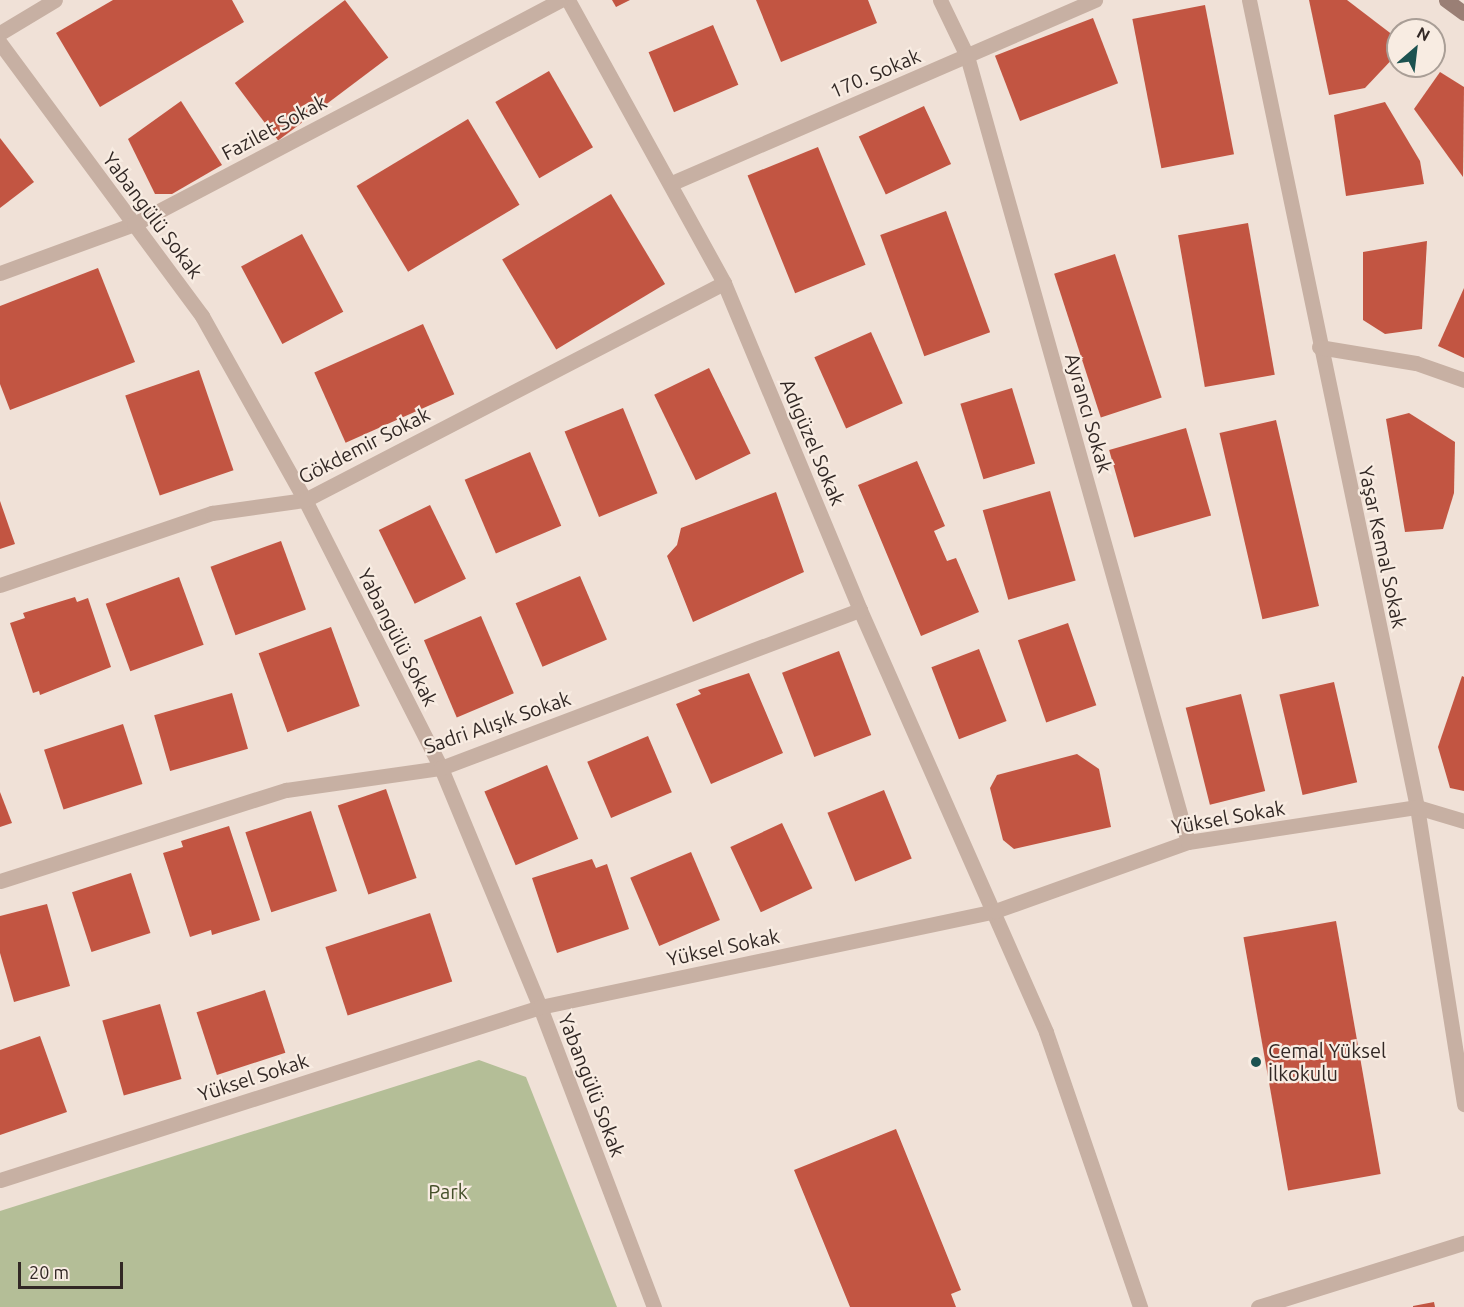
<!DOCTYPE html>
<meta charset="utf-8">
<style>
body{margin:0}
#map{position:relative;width:1464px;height:1307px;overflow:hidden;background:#f0e1d7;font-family:Ubuntu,sans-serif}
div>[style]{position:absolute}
.green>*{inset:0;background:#b4be97}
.building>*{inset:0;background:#c25542;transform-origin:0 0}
.street>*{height:15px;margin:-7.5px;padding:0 7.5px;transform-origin:7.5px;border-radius:7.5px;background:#c7b0a3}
.secondary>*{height:15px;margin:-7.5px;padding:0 7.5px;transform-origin:7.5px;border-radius:7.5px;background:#9a7f75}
.dots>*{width:16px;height:16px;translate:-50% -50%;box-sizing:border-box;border:3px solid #f8ece2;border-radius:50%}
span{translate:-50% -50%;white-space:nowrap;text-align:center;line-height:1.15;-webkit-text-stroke:4.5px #f8ece2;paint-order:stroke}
.street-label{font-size:20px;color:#322825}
.poi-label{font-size:20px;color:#322825}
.left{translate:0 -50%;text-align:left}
.park-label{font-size:20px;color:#45502a}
.north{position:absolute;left:1386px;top:18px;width:60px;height:60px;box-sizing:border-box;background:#f8ece2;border:2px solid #a99e96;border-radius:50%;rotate:28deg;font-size:16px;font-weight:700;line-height:24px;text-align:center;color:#322825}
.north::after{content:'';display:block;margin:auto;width:21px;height:27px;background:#1c5250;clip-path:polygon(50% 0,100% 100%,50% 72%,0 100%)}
.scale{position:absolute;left:18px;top:1262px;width:105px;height:27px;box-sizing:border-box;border:3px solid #322825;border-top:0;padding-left:8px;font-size:18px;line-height:21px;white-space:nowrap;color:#322825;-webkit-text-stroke:4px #f8ece2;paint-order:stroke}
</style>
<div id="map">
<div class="green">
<div style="clip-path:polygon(479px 1060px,526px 1077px,617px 1307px,0 1307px,0 1211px)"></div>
</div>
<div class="building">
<div style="clip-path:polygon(113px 0,232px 0,244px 22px,100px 107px,56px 33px)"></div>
<div style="left:345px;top:0;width:72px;height:138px;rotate:53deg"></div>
<div style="clip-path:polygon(612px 0,630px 0,616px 7px)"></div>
<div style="clip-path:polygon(756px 0,868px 0,877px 23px,781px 62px)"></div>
<div style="clip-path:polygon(1309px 0,1347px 0,1398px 39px,1398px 53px,1365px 88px,1329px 95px)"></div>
<div style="left:1205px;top:5px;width:152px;height:74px;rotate:79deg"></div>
<div style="left:1093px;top:18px;width:70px;height:105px;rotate:69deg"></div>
<div style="left:713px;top:25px;width:65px;height:70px;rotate:67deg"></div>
<div style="left:549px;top:71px;width:88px;height:62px;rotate:60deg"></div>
<div style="clip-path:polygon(1440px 72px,1464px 87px,1463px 177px,1414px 109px)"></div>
<div style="clip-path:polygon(181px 101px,222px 165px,172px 194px,155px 194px,128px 139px)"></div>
<div style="clip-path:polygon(1385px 102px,1420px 161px,1424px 184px,1346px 196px,1334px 115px)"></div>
<div style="left:924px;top:106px;width:64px;height:72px;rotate:65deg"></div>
<div style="left:468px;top:119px;width:100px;height:130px;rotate:59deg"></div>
<div style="clip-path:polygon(0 138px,34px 182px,0 208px)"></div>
<div style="left:818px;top:147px;width:127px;height:76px;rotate:68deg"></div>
<div style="left:611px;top:194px;width:105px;height:127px;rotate:59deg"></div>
<div style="left:946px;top:211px;width:129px;height:70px;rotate:70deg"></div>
<div style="left:1248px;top:223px;width:154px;height:71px;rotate:80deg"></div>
<div style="left:302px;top:234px;width:88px;height:69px;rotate:62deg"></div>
<div style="clip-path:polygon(1427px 241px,1422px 329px,1385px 334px,1363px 320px,1363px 252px)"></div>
<div style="left:1115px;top:254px;width:151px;height:64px;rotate:72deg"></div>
<div style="clip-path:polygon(98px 268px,135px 362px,10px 410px,0 384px,0 306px)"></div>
<div style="clip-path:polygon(1464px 288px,1464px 358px,1438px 346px)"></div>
<div style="left:423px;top:324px;width:77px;height:119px;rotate:66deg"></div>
<div style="left:871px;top:332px;width:78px;height:62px;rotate:66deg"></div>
<div style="left:709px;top:368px;width:95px;height:61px;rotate:64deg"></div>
<div style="left:199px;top:370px;width:106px;height:78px;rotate:71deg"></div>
<div style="left:1012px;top:388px;width:79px;height:54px;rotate:73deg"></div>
<div style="left:623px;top:408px;width:92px;height:63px;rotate:68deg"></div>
<div style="clip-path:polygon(1409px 413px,1455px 442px,1454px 493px,1443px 529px,1405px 532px,1386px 419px)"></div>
<div style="left:1276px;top:420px;width:191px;height:58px;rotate:77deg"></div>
<div style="left:1186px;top:428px;width:91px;height:80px;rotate:74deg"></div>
<div style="left:530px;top:452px;width:80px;height:71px;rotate:67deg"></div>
<div style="clip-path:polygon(917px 461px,945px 526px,934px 531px,947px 561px,956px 558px,979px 612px,921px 636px,858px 485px)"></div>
<div style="left:1050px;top:491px;width:93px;height:70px;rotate:74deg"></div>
<div style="clip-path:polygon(776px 492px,804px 572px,693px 622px,667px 556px,677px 545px,681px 528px)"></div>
<div style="clip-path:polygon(0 501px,15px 544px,0 549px)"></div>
<div style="left:430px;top:505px;width:82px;height:57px;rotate:64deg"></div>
<div style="left:281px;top:541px;width:73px;height:75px;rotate:70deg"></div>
<div style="left:580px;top:576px;width:69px;height:70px;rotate:67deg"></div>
<div style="left:179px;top:577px;width:72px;height:78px;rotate:70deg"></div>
<div style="clip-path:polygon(75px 597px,77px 602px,88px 598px,111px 667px,40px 695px,39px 691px,33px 693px,10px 623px,25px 618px,23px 613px)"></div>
<div style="left:481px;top:616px;width:84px;height:62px;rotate:67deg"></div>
<div style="left:1068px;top:623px;width:87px;height:53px;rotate:71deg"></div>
<div style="left:331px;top:627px;width:84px;height:77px;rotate:70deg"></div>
<div style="left:979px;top:649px;width:77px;height:51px;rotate:69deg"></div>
<div style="left:839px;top:651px;width:90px;height:61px;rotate:69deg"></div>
<div style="clip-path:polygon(749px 673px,783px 753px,711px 784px,676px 704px,701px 694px,698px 690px)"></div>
<div style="clip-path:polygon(1462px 676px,1464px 677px,1464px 791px,1450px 788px,1438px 747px)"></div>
<div style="left:1334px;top:682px;width:103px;height:56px;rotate:77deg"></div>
<div style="left:232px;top:693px;width:58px;height:81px;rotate:74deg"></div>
<div style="left:1241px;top:694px;width:100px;height:57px;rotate:76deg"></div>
<div style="left:123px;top:724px;width:63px;height:83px;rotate:72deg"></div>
<div style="left:648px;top:736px;width:61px;height:66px;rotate:67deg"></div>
<div style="clip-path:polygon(1077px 754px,1099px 769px,1111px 827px,1014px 849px,1003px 840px,990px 788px,997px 775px)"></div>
<div style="left:547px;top:765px;width:80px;height:68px;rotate:67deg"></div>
<div style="left:386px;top:789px;width:94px;height:51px;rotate:71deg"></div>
<div style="left:884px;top:790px;width:74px;height:61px;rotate:68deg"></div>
<div style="clip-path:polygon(0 792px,12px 823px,0 827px)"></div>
<div style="left:311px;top:811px;width:84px;height:69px;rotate:72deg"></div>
<div style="left:782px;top:823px;width:72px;height:57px;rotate:65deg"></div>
<div style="clip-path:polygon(229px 826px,260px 920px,212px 935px,211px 930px,190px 937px,163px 853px,183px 847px,181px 841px)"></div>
<div style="left:691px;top:852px;width:74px;height:66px;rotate:67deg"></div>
<div style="clip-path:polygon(592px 859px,596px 868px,607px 864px,629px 929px,557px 953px,532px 878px)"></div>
<div style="left:131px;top:873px;width:63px;height:62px;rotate:72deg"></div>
<div style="clip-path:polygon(47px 904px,70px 986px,14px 1002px,0 953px,0 916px)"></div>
<div style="left:430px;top:913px;width:72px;height:110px;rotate:72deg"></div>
<div style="left:1336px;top:921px;width:257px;height:94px;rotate:80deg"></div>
<div style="left:265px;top:990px;width:66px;height:72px;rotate:72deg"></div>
<div style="left:160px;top:1004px;width:78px;height:60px;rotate:74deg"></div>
<div style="clip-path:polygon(40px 1036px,67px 1112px,0 1135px,0 1050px)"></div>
<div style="clip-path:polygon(896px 1129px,961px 1290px,951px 1294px,956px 1307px,850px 1307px,794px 1170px)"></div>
<div style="clip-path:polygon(1434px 1302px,1435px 1307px,1413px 1307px,1413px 1306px)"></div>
</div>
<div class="street">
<div style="left:568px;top:0;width:323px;rotate:61.1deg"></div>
<div style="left:724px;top:283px;width:354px;rotate:67.4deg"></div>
<div style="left:860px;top:610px;width:461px;rotate:66.2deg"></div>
<div style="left:1046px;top:1032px;width:291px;rotate:71.1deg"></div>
<div style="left:940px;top:0;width:62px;rotate:64.3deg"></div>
<div style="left:967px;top:56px;width:816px;rotate:74.3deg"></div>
<div style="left:1249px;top:0;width:824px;rotate:78.24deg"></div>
<div style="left:1417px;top:807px;width:301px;rotate:81deg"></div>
<div style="left:0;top:33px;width:64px;rotate:-31deg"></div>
<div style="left:0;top:43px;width:340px;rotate:53.5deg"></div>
<div style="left:202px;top:316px;width:211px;rotate:60.8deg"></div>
<div style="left:305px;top:500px;width:301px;rotate:63.1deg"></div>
<div style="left:441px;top:768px;width:259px;rotate:67.5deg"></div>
<div style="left:540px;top:1007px;width:321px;rotate:69.2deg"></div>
<div style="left:672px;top:183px;width:461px;rotate:-23.4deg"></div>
<div style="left:0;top:273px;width:143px;rotate:-20.1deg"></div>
<div style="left:134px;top:224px;width:482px;rotate:-27.7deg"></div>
<div style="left:1319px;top:347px;width:98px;rotate:9.4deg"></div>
<div style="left:1416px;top:363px;width:51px;rotate:19.5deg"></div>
<div style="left:0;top:585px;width:224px;rotate:-18.8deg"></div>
<div style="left:212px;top:513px;width:94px;rotate:-8deg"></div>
<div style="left:305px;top:500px;width:472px;rotate:-27.4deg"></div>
<div style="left:0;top:881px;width:300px;rotate:-17.7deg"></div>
<div style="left:286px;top:790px;width:157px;rotate:-8.1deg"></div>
<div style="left:441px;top:768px;width:448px;rotate:-20.7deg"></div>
<div style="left:0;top:1180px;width:567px;rotate:-17.76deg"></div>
<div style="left:540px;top:1007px;width:465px;rotate:-11.9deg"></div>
<div style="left:995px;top:911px;width:205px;rotate:-19.7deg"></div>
<div style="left:1188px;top:842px;width:232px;rotate:-8.7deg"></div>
<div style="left:1417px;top:807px;width:49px;rotate:16.6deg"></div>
<div style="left:1258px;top:1307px;width:216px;rotate:-17.3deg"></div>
</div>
<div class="secondary">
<div style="left:1446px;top:0;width:22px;rotate:36deg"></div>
</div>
<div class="dots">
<div style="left:1256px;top:1062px;background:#1c5250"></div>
</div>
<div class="street-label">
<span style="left:875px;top:73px;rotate:-23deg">170. Sokak</span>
<span style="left:274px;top:127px;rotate:-28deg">Fazilet Sokak</span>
<span style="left:153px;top:215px;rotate:53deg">Yabangülü Sokak</span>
<span style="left:1089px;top:413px;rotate:74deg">Ayrancı Sokak</span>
<span style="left:813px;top:442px;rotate:67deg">Adıgüzel Sokak</span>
<span style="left:364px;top:445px;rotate:-27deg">Gökdemir Sokak</span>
<span style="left:1383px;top:547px;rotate:78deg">Yaşar Kemal Sokak</span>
<span style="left:398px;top:637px;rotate:63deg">Yabangülü Sokak</span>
<span style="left:497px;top:722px;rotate:-19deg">Sadri Alışık Sokak</span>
<span style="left:1228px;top:817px;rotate:-10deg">Yüksel Sokak</span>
<span style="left:723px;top:947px;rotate:-12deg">Yüksel Sokak</span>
<span style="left:253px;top:1077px;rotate:-18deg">Yüksel Sokak</span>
<span style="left:592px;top:1085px;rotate:69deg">Yabangülü Sokak</span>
</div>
<div class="poi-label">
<span class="left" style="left:1268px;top:1062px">Cemal Yüksel<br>İlkokulu</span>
</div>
<div class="park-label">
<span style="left:448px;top:1191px">Park</span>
</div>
<div class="north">N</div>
<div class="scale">20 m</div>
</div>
